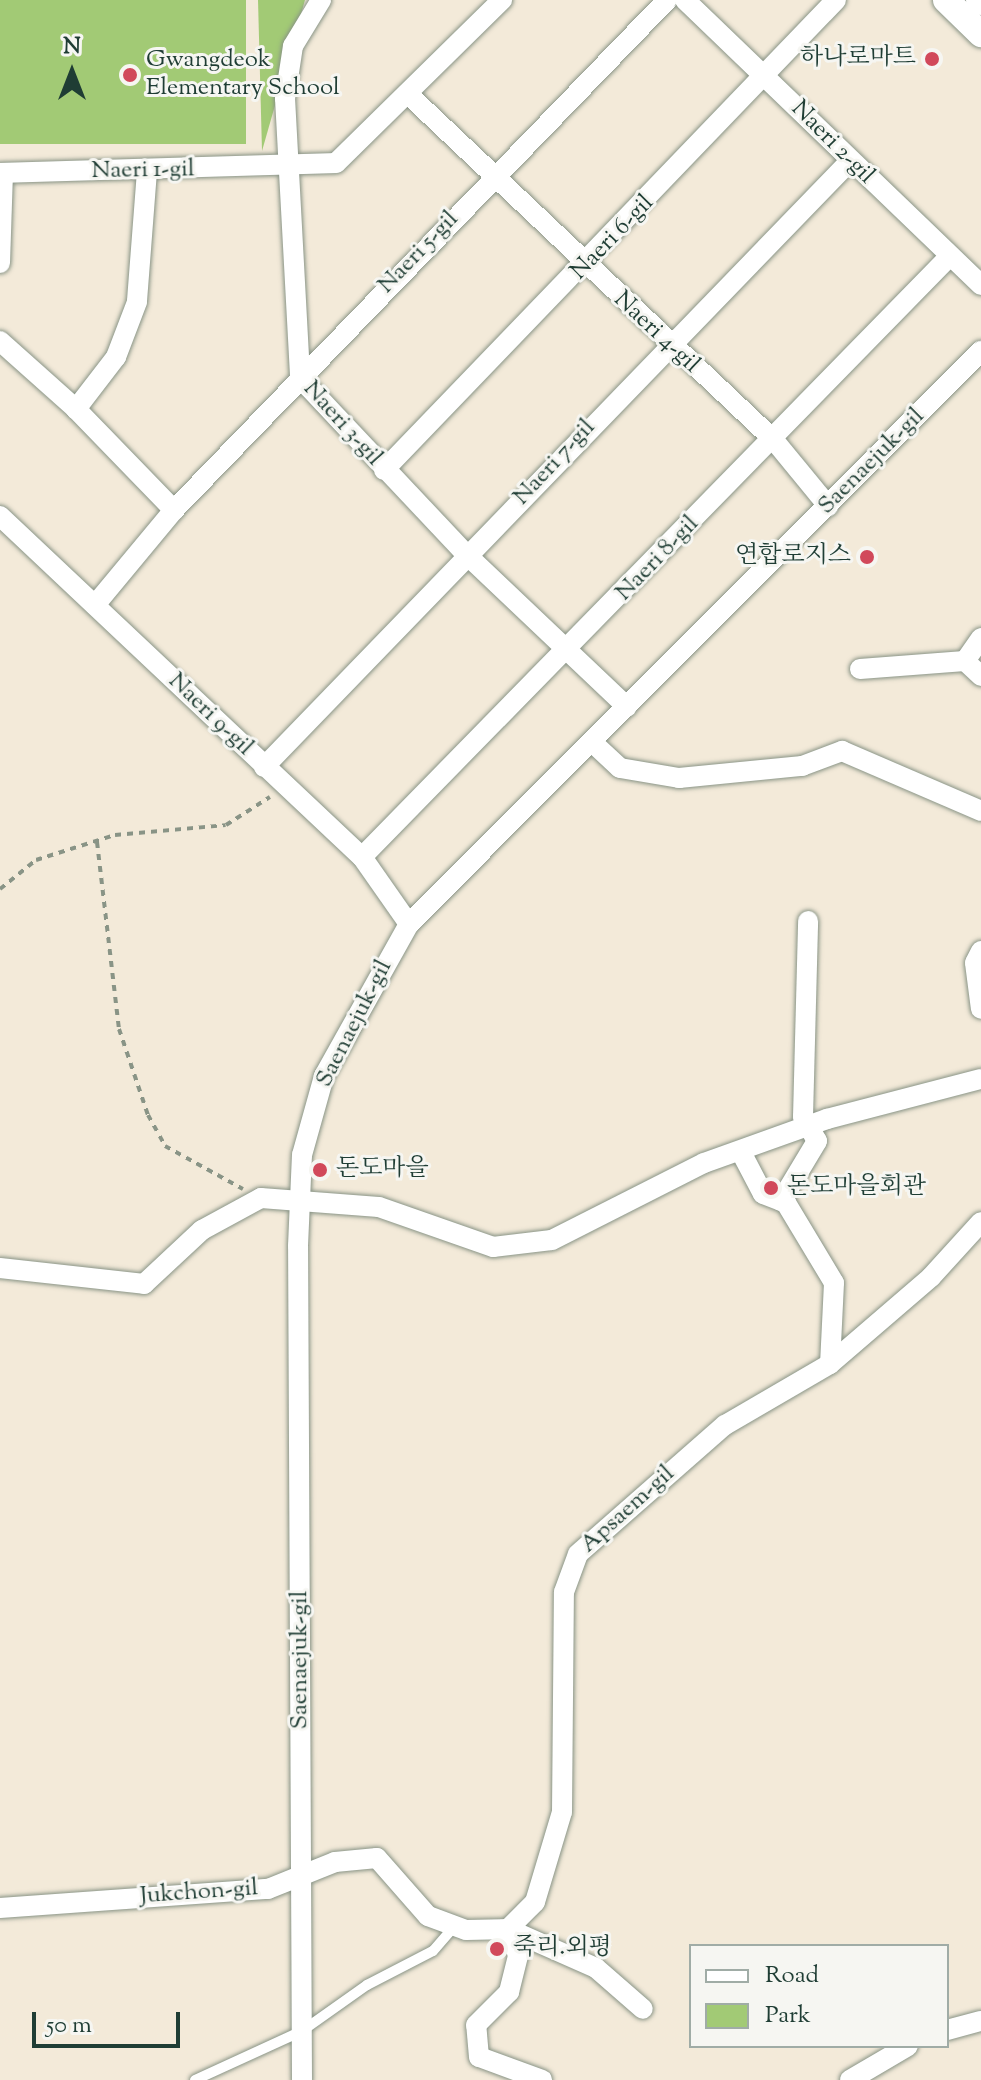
<!DOCTYPE html>
<meta charset="utf-8">
<style>
body{margin:0}
#map{position:relative;width:981px;height:2080px;overflow:hidden;background:#f3ead9;font-family:"Sorts Mill Goudy","Noto Serif KR",serif}
div>[style]{position:absolute}
.green>*{inset:0;background:#a2ca75;transform-origin:0 0}
.path>*{height:4px;margin-top:-2px;transform-origin:0;background:repeating-linear-gradient(90deg,#899486 0 6px,transparent 0 12px)}
.roads{filter:drop-shadow(0 0 2px #899486) drop-shadow(0 0 2px #899486)}
.service>*{height:10px;margin:-5px;padding:0 5px;transform-origin:5px;border-radius:5px;background:#fff}
.minor>*{height:20px;margin:-10px;padding:0 10px;transform-origin:10px;border-radius:10px;background:#fff}
.tertiary>*{height:26px;margin:-13px;padding:0 13px;transform-origin:13px;border-radius:13px;background:#fff}
.dots>*{width:22px;height:22px;translate:-50% -50%;box-sizing:border-box;border:4px solid #f6f6f2;border-radius:50%}
span{translate:-50% -50%;white-space:nowrap;text-align:center;line-height:1.15;-webkit-text-stroke:6px #f6f6f2;paint-order:stroke}
.poi-label{font-size:24px;color:#1f3d34}
.right{translate:-100% -50%;text-align:right}
.left{translate:0 -50%;text-align:left}
.street-label{font-size:24px;color:#1f3d34}
.legend{position:absolute;left:689px;top:1944px;width:260px;height:104px;box-sizing:border-box;background:#f6f6f2;border:2px solid #a0aca6;margin:0;padding:10px 14px;list-style:none;font-size:24px;color:#1f3d34}
.legend li{display:flex;align-items:center;gap:16px;height:40px}
.legend b{width:40px;border:2px solid #a0aca6}
.north{position:absolute;left:32px;top:32px;width:80px;height:80px;-webkit-text-stroke:6px #f6f6f2;paint-order:stroke;rotate:0deg;font-size:22px;font-weight:700;line-height:32px;text-align:center;color:#1f3d34}
.north::after{content:'';display:block;margin:auto;width:28px;height:36px;background:#1f3d34;clip-path:polygon(50% 0,100% 100%,50% 72%,0 100%)}
.scale{position:absolute;left:32px;top:2012px;width:148px;height:36px;box-sizing:border-box;border:4px solid #1f3d34;border-top:0;padding-left:10px;font-size:24px;line-height:28px;white-space:nowrap;color:#1f3d34;-webkit-text-stroke:6px #f6f6f2;paint-order:stroke}
</style>
<div id="map">
<div class="green">
<div style="left:0;top:0;width:246px;height:144px"></div>
<div style="clip-path:polygon(258px 0,305px 0,262px 151px)"></div>
</div>
<div class="path">
<div style="left:97px;top:842px;width:188px;rotate:83.3deg"></div>
<div style="left:119px;top:1029px;width:91px;rotate:71.4deg"></div>
<div style="left:148px;top:1115px;width:35px;rotate:61deg"></div>
<div style="left:165px;top:1146px;width:89px;rotate:28.9deg"></div>
<div style="left:0;top:889px;width:46px;rotate:-38.9deg"></div>
<div style="left:36px;top:860px;width:83px;rotate:-17.6deg"></div>
<div style="left:115px;top:835px;width:111px;rotate:-5.1deg"></div>
<div style="left:226px;top:825px;width:52px;rotate:-32.5deg"></div>
</div>
<div class="roads">
<div class="service">
<div style="left:195px;top:2080px;width:118px;rotate:-24.6deg"></div>
<div style="left:302px;top:2031px;width:80px;rotate:-35.3deg"></div>
<div style="left:367px;top:1985px;width:74px;rotate:-27.3deg"></div>
<div style="left:433px;top:1951px;width:33px;rotate:-49deg"></div>
</div>
<div class="minor">
<div style="left:321px;top:0;width:54px;rotate:121.3deg"></div>
<div style="left:293px;top:46px;width:53px;rotate:98.7deg"></div>
<div style="left:285px;top:98px;width:280px;rotate:86.9deg"></div>
<div style="left:300px;top:378px;width:245px;rotate:46.7deg"></div>
<div style="left:468px;top:556px;width:219px;rotate:43.5deg"></div>
<div style="left:685px;top:0;width:411px;rotate:43.9deg"></div>
<div style="left:410px;top:96px;width:499px;rotate:43.4deg"></div>
<div style="left:773px;top:439px;width:87px;rotate:50.6deg"></div>
<div style="left:147px;top:171px;width:131px;rotate:94.4deg"></div>
<div style="left:137px;top:302px;width:59px;rotate:110.9deg"></div>
<div style="left:116px;top:357px;width:66px;rotate:127.6deg"></div>
<div style="left:76px;top:409px;width:141px;rotate:45.9deg"></div>
<div style="left:0;top:173px;width:336px;rotate:-1.7deg"></div>
<div style="left:336px;top:163px;width:233px;rotate:-44.5deg"></div>
<div style="left:0;top:263px;width:90px;rotate:-88.1deg"></div>
<div style="left:0;top:341px;width:102px;rotate:41.8deg"></div>
<div style="left:384px;top:470px;width:652px;rotate:-46.12deg"></div>
<div style="left:0;top:516px;width:497px;rotate:43.3deg"></div>
<div style="left:362px;top:857px;width:82px;rotate:55deg"></div>
<div style="left:95px;top:605px;width:124px;rotate:-50.3deg"></div>
<div style="left:174px;top:510px;width:709px;rotate:-45.97deg"></div>
<div style="left:965px;top:661px;width:22px;rotate:43deg"></div>
<div style="left:860px;top:669px;width:105px;rotate:-4.4deg"></div>
<div style="left:965px;top:661px;width:28px;rotate:-55deg"></div>
<div style="left:592px;top:742px;width:38px;rotate:43deg"></div>
<div style="left:620px;top:768px;width:60px;rotate:9.6deg"></div>
<div style="left:679px;top:778px;width:124px;rotate:-5.6deg"></div>
<div style="left:802px;top:766px;width:43px;rotate:-20.6deg"></div>
<div style="left:842px;top:751px;width:151px;rotate:23.3deg"></div>
<div style="left:264px;top:767px;width:842px;rotate:-45.96deg"></div>
<div style="left:362px;top:857px;width:841px;rotate:-45.63deg"></div>
<div style="left:981px;top:951px;width:13px;rotate:117deg"></div>
<div style="left:975px;top:963px;width:46px;rotate:82.6deg"></div>
<div style="left:741px;top:1152px;width:47px;rotate:62.4deg"></div>
<div style="left:763px;top:1194px;width:25px;rotate:21deg"></div>
<div style="left:786px;top:1203px;width:93px;rotate:59deg"></div>
<div style="left:834px;top:1283px;width:81px;rotate:92.8deg"></div>
<div style="left:781px;top:1201px;width:70px;rotate:-59deg"></div>
<div style="left:817px;top:1141px;width:28px;rotate:-120deg"></div>
<div style="left:803px;top:1117px;width:196px;rotate:-88.5deg"></div>
<div style="left:0;top:1268px;width:145px;rotate:6.3deg"></div>
<div style="left:144px;top:1284px;width:79px;rotate:-43deg"></div>
<div style="left:202px;top:1230px;width:67px;rotate:-28.5deg"></div>
<div style="left:261px;top:1198px;width:118px;rotate:4.4deg"></div>
<div style="left:379px;top:1207px;width:121px;rotate:19.3deg"></div>
<div style="left:493px;top:1247px;width:59px;rotate:-6.8deg"></div>
<div style="left:552px;top:1240px;width:170px;rotate:-26.9deg"></div>
<div style="left:704px;top:1163px;width:131px;rotate:-19.7deg"></div>
<div style="left:827px;top:1119px;width:159px;rotate:-14.6deg"></div>
<div style="left:0;top:1908px;width:269px;rotate:-4.1deg"></div>
<div style="left:268px;top:1889px;width:72px;rotate:-21.9deg"></div>
<div style="left:335px;top:1862px;width:42px;rotate:-5.4deg"></div>
<div style="left:377px;top:1858px;width:77px;rotate:48.7deg"></div>
<div style="left:428px;top:1916px;width:40px;rotate:20.2deg"></div>
<div style="left:466px;top:1930px;width:42px;rotate:-1.4deg"></div>
<div style="left:508px;top:1929px;width:38px;rotate:-45deg"></div>
<div style="left:535px;top:1902px;width:94px;rotate:-73.3deg"></div>
<div style="left:562px;top:1812px;width:220px;rotate:-89.5deg"></div>
<div style="left:564px;top:1592px;width:40px;rotate:-69.8deg"></div>
<div style="left:578px;top:1554px;width:196px;rotate:-41.3deg"></div>
<div style="left:725px;top:1425px;width:121px;rotate:-30.2deg"></div>
<div style="left:830px;top:1364px;width:133px;rotate:-40.7deg"></div>
<div style="left:931px;top:1277px;width:74px;rotate:-47.7deg"></div>
<div style="left:947px;top:2030px;width:35px;rotate:-15deg"></div>
<div style="left:302px;top:2080px;width:834px;rotate:-90.27deg"></div>
<div style="left:298px;top:1246px;width:91px;rotate:-87.5deg"></div>
<div style="left:302px;top:1155px;width:82px;rotate:-74.4deg"></div>
<div style="left:324px;top:1076px;width:174px;rotate:-60.8deg"></div>
<div style="left:409px;top:924px;width:810px;rotate:-45.05deg"></div>
<div style="left:542px;top:2080px;width:67px;rotate:-159.9deg"></div>
<div style="left:479px;top:2057px;width:32px;rotate:-95deg"></div>
<div style="left:476px;top:2025px;width:47px;rotate:-45deg"></div>
<div style="left:509px;top:1992px;width:38px;rotate:-76deg"></div>
<div style="left:518px;top:1955px;width:28px;rotate:-111deg"></div>
<div style="left:508px;top:1929px;width:96px;rotate:23.9deg"></div>
<div style="left:596px;top:1968px;width:62px;rotate:41.1deg"></div>
<div style="left:850px;top:2080px;width:67px;rotate:-30.4deg"></div>
</div>
<div class="tertiary">
<div style="left:946px;top:0;width:49px;rotate:44.2deg"></div>
<div style="left:979px;top:0;width:3px;rotate:45deg"></div>
</div>
</div>
<div class="dots">
<div style="left:932px;top:59px;background:#d1495b"></div>
<div style="left:130px;top:75px;background:#d1495b"></div>
<div style="left:867px;top:557px;background:#d1495b"></div>
<div style="left:320px;top:1170px;background:#d1495b"></div>
<div style="left:771px;top:1188px;background:#d1495b"></div>
<div style="left:497px;top:1949px;background:#d1495b"></div>
</div>
<div class="poi-label">
<span class="right" style="left:916px;top:59px">하나로마트</span>
<span class="left" style="left:146px;top:75px">Gwangdeok<br>Elementary School</span>
<span class="right" style="left:851px;top:557px">연합로지스</span>
<span class="left" style="left:336px;top:1170px">돈도마을</span>
<span class="left" style="left:787px;top:1188px">돈도마을회관</span>
<span class="left" style="left:513px;top:1949px">죽리.외평</span>
</div>
<div class="street-label">
<span style="left:832px;top:143px;rotate:45deg">Naeri 2-gil</span>
<span style="left:143px;top:171px;rotate:-1deg">Naeri 1-gil</span>
<span style="left:613px;top:238px;rotate:-46deg">Naeri 6-gil</span>
<span style="left:419px;top:253px;rotate:-46deg">Naeri 5-gil</span>
<span style="left:656px;top:333px;rotate:43deg">Naeri 4-gil</span>
<span style="left:342px;top:424px;rotate:48deg">Naeri 3-gil</span>
<span style="left:872px;top:462px;rotate:-45deg">Saenaejuk-gil</span>
<span style="left:555px;top:463px;rotate:-47deg">Naeri 7-gil</span>
<span style="left:658px;top:559px;rotate:-46deg">Naeri 8-gil</span>
<span style="left:210px;top:715px;rotate:44deg">Naeri 9-gil</span>
<span style="left:355px;top:1024px;rotate:-63deg">Saenaejuk-gil</span>
<span style="left:628px;top:1510px;rotate:-42deg">Apsaem-gil</span>
<span style="left:301px;top:1660px;rotate:-90deg">Saenaejuk-gil</span>
<span style="left:199px;top:1893px;rotate:-4deg">Jukchon-gil</span>
</div>
<ul class="legend">
<li><b style="height:10px;background:#fff"></b>Road</li>
<li><b style="height:22px;background:#a2ca75"></b>Park</li>
</ul>
<div class="north">N</div>
<div class="scale">50 m</div>
</div>
